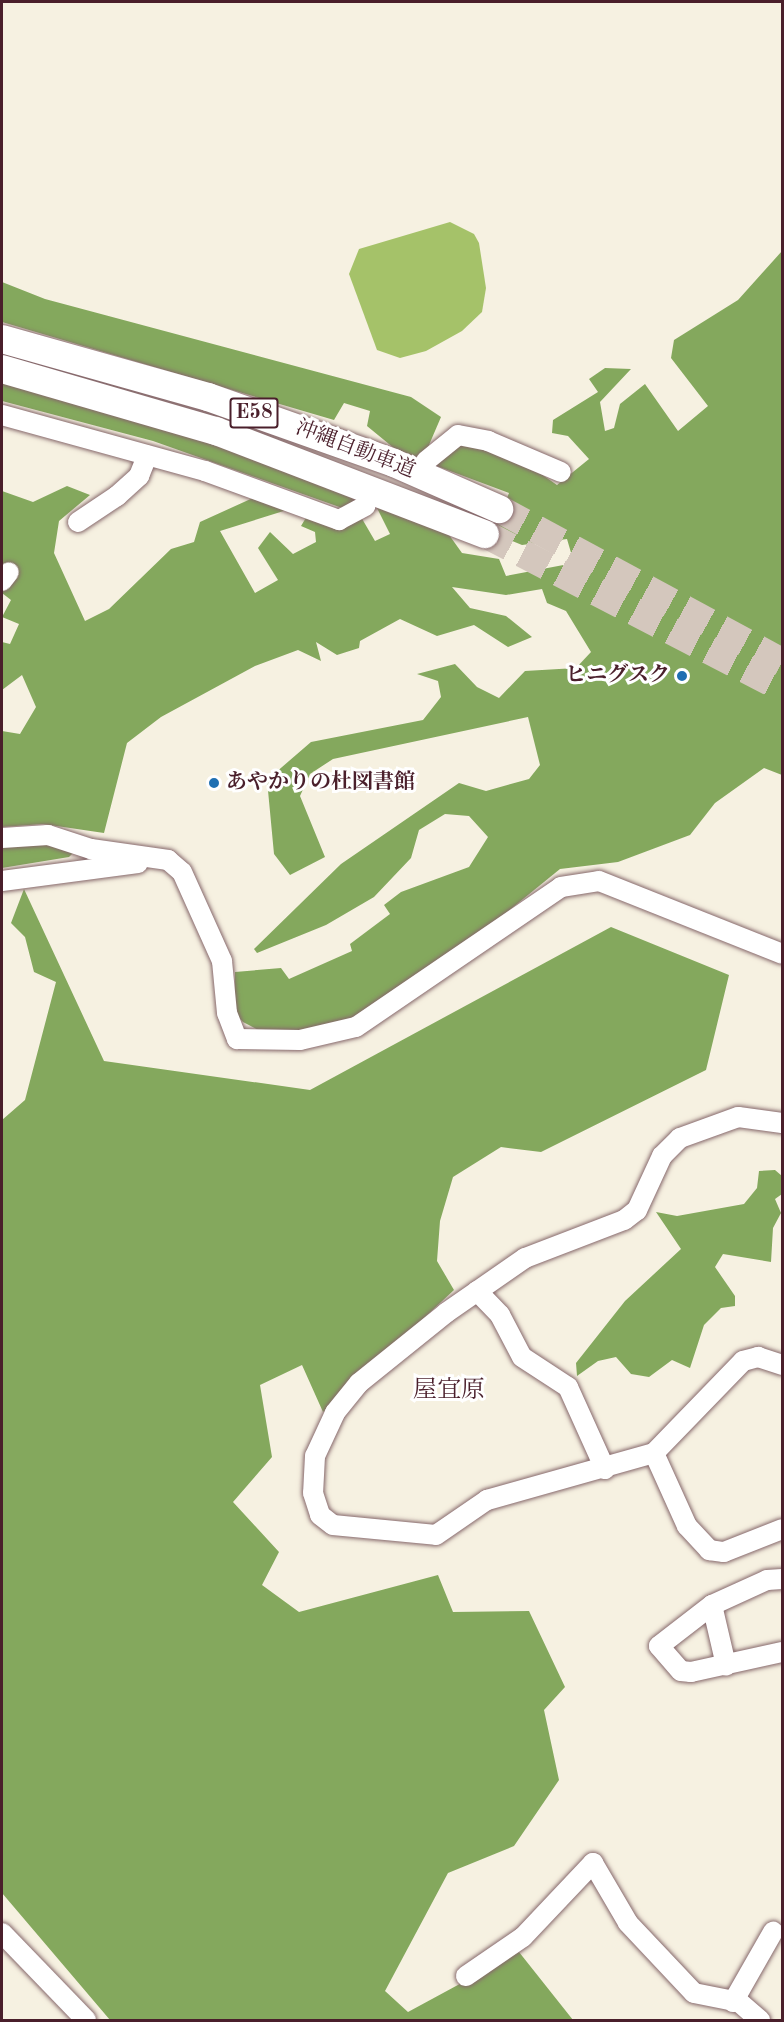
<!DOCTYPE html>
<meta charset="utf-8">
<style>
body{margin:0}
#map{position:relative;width:784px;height:2022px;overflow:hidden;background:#f6f1e1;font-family:"Old Standard TT","Noto Serif JP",serif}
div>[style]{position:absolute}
.green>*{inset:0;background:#a5c269}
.forest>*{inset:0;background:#84a85d}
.highway-tunnel>*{height:28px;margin-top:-14px;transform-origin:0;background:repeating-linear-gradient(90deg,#d4c7bd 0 28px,transparent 0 42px)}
.roads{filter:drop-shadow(0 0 2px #86686b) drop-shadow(0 0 2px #86686b)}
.minor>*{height:20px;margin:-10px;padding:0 10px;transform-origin:10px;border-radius:10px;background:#fff}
.highway>*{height:28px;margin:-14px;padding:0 14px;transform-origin:14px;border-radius:14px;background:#fff}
.dots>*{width:16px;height:16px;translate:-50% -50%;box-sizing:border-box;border:3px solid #fff;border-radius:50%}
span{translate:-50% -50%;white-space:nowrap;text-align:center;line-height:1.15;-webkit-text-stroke:6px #fff;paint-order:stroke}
.shield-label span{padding:2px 4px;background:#fff;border:2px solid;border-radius:4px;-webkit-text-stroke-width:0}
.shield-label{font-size:20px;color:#4a1f2b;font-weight:700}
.street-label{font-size:21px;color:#4a1f2b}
.poi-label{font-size:21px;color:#4a1f2b;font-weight:700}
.right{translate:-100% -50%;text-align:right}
.left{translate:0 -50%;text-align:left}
.quarter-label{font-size:24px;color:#4a1f2b}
.frame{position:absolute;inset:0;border:3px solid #4a1f2b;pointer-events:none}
</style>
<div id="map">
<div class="green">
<div style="clip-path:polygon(450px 222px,474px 234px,479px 243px,486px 288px,482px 312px,462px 331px,426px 351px,400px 358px,377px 350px,349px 274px,359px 249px)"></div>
</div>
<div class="forest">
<div style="clip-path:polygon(782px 251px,782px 775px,764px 768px,715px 803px,690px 835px,618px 862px,560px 869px,475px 938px,374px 1005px,344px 1023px,289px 1035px,262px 1032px,243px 1022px,235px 1013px,235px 972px,281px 968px,289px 979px,352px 951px,350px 944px,390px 914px,384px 905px,401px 892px,469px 867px,488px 837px,469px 816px,445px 814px,419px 830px,411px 858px,374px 897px,326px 925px,257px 953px,254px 949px,341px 864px,459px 783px,486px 791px,529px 779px,540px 765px,528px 717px,333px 759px,310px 774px,300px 796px,325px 857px,290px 875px,274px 854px,267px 780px,311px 742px,423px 720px,441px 697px,438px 681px,417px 674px,455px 664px,477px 687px,499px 698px,525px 671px,576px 668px,591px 652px,566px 611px,547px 603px,542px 589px,506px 595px,452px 587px,470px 608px,506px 616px,532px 637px,508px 647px,474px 625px,437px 636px,400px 619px,360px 641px,359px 648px,337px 655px,316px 642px,321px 661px,298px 650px,255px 666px,161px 717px,127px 743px,104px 833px,43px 824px,2px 827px,2px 731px,20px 734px,36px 707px,22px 675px,2px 690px,2px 642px,10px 644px,19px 624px,2px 617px,11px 600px,2px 593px,2px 491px,33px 502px,67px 486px,90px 495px,59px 521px,54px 553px,85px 621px,109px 609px,171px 549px,194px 542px,200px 522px,255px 497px,290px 509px,220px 531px,255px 593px,278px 580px,258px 548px,270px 532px,293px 554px,316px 542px,315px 532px,301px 526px,307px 516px,361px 517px,375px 541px,390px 534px,375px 504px,442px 525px,462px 553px,499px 559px,506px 576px,574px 563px,567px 539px,522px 545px,493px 533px,509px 493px,434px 465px,461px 440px,531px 467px,557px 485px,589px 459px,568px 436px,552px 433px,553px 420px,598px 392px,589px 379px,605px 368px,631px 369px,600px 402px,605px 431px,614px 428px,620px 404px,645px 384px,678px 431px,708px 406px,671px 358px,674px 340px,738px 300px)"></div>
<div style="clip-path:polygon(2px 282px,45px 299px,411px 397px,441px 417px,423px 459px,395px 449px,367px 426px,370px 411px,344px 403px,334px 420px,2px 322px)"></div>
<div style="clip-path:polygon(2px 379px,217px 443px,362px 499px,345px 509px,153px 441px,2px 401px)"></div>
<div style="clip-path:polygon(46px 843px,76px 850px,69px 857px,2px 868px,2px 845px)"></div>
<div style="clip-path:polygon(24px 889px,104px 1061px,310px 1090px,611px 927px,729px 975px,706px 1070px,541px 1152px,501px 1147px,453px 1177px,440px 1221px,437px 1261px,454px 1290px,323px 1412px,302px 1365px,260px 1385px,272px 1457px,233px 1502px,279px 1552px,262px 1585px,299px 1612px,438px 1575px,453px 1612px,529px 1611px,565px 1687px,544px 1710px,559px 1780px,514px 1846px,448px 1873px,385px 1991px,408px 2012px,519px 1952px,573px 2020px,110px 2020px,2px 1893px,2px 1120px,25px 1100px,56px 982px,34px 972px,25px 937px,11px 923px)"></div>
<div style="clip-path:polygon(775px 1170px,782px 1176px,782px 1194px,775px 1199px,781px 1213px,773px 1228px,771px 1262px,723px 1254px,715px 1267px,735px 1296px,735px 1306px,721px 1308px,704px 1325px,690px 1368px,672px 1360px,649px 1377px,631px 1374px,616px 1357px,598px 1361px,577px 1376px,576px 1363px,625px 1301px,681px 1249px,656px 1212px,677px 1216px,744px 1204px,757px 1188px,759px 1171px)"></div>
</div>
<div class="highway-tunnel">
<div style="left:499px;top:509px;width:322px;rotate:28.4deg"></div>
<div style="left:485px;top:534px;width:335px;rotate:27.4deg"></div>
</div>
<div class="roads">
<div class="minor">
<div style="left:2px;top:415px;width:211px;rotate:15.4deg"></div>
<div style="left:205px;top:471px;width:143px;rotate:20.1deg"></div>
<div style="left:339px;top:520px;width:30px;rotate:-28deg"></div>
<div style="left:426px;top:461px;width:41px;rotate:-39.1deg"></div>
<div style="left:458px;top:435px;width:31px;rotate:11deg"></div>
<div style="left:488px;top:441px;width:79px;rotate:23deg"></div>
<div style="left:78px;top:522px;width:47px;rotate:-33.7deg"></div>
<div style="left:117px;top:496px;width:30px;rotate:-42deg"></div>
<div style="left:139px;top:476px;width:22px;rotate:-68deg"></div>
<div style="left:2px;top:581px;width:11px;rotate:-52deg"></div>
<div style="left:2px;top:838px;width:46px;rotate:-3.7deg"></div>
<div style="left:48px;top:835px;width:45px;rotate:18deg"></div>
<div style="left:91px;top:849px;width:78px;rotate:8.1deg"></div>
<div style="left:168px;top:860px;width:18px;rotate:41deg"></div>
<div style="left:182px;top:872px;width:98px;rotate:65.8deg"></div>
<div style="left:222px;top:961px;width:52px;rotate:84.5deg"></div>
<div style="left:227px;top:1013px;width:28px;rotate:69deg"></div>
<div style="left:237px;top:1039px;width:63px;rotate:0.9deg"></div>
<div style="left:300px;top:1040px;width:57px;rotate:-13.1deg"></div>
<div style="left:356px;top:1027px;width:248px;rotate:-34.3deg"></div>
<div style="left:561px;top:887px;width:38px;rotate:-9deg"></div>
<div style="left:599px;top:881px;width:197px;rotate:21.7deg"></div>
<div style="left:2px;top:881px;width:137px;rotate:-7.5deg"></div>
<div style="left:782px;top:1123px;width:44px;rotate:-172.2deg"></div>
<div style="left:738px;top:1117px;width:62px;rotate:160.1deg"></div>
<div style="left:680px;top:1138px;width:25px;rotate:135deg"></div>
<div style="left:662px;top:1156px;width:60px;rotate:114.8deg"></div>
<div style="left:637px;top:1210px;width:16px;rotate:142deg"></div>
<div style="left:624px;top:1220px;width:106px;rotate:159deg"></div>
<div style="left:525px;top:1258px;width:96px;rotate:145.2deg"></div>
<div style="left:446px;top:1313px;width:112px;rotate:141.2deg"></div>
<div style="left:359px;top:1383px;width:38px;rotate:129deg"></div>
<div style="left:335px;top:1413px;width:47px;rotate:114.9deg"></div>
<div style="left:315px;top:1456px;width:37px;rotate:93deg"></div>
<div style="left:313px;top:1493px;width:23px;rotate:72deg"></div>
<div style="left:320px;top:1515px;width:16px;rotate:38deg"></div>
<div style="left:333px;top:1525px;width:103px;rotate:5.5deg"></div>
<div style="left:436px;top:1535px;width:62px;rotate:-34.5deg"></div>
<div style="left:487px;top:1500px;width:173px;rotate:-15.7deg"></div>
<div style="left:654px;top:1453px;width:80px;rotate:65.7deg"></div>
<div style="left:687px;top:1526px;width:33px;rotate:47deg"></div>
<div style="left:709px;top:1550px;width:15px;rotate:8deg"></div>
<div style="left:724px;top:1552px;width:62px;rotate:-21.6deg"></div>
<div style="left:477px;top:1291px;width:33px;rotate:46deg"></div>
<div style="left:500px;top:1315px;width:47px;rotate:62.4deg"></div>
<div style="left:522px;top:1357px;width:55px;rotate:33.1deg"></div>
<div style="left:568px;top:1387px;width:90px;rotate:65.7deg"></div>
<div style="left:654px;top:1453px;width:128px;rotate:-45.9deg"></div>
<div style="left:743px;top:1361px;width:16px;rotate:-15deg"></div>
<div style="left:758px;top:1357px;width:25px;rotate:18deg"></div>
<div style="left:782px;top:1579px;width:15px;rotate:176deg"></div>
<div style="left:767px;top:1580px;width:60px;rotate:155.6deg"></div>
<div style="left:712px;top:1605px;width:67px;rotate:142.3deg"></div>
<div style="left:659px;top:1646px;width:33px;rotate:49deg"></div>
<div style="left:681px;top:1671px;width:10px;rotate:6deg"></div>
<div style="left:691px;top:1672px;width:93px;rotate:-12.4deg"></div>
<div style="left:712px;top:1605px;width:62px;rotate:76.9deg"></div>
<div style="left:2px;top:1933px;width:121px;rotate:46deg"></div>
<div style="left:466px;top:1976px;width:69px;rotate:-34.4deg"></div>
<div style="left:523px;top:1937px;width:102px;rotate:-46.6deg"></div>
<div style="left:593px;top:1863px;width:69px;rotate:59.7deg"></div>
<div style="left:628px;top:1923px;width:96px;rotate:46.7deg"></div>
<div style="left:694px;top:1993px;width:46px;rotate:11.3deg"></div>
<div style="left:739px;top:2002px;width:28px;rotate:41deg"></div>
<div style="left:733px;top:2002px;width:81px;rotate:-60.3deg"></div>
</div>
<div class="highway">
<div style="left:2px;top:339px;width:214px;rotate:15.7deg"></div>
<div style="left:208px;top:397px;width:197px;rotate:19.5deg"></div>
<div style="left:394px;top:463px;width:115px;rotate:23.7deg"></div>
<div style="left:2px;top:369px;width:223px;rotate:16.2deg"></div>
<div style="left:216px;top:431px;width:288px;rotate:21deg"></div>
</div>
</div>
<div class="dots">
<div style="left:682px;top:676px;background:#1f6fb2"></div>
<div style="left:214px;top:783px;background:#1f6fb2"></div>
</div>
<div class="shield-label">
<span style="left:254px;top:413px">E58</span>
</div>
<div class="street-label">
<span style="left:355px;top:450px;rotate:21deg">沖縄自動車道</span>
</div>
<div class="poi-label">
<span class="right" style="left:670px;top:676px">ヒニグスク</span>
<span class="left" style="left:226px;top:783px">あやかりの杜図書館</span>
</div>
<div class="quarter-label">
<span style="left:449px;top:1392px">屋宜原</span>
</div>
<div class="frame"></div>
</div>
